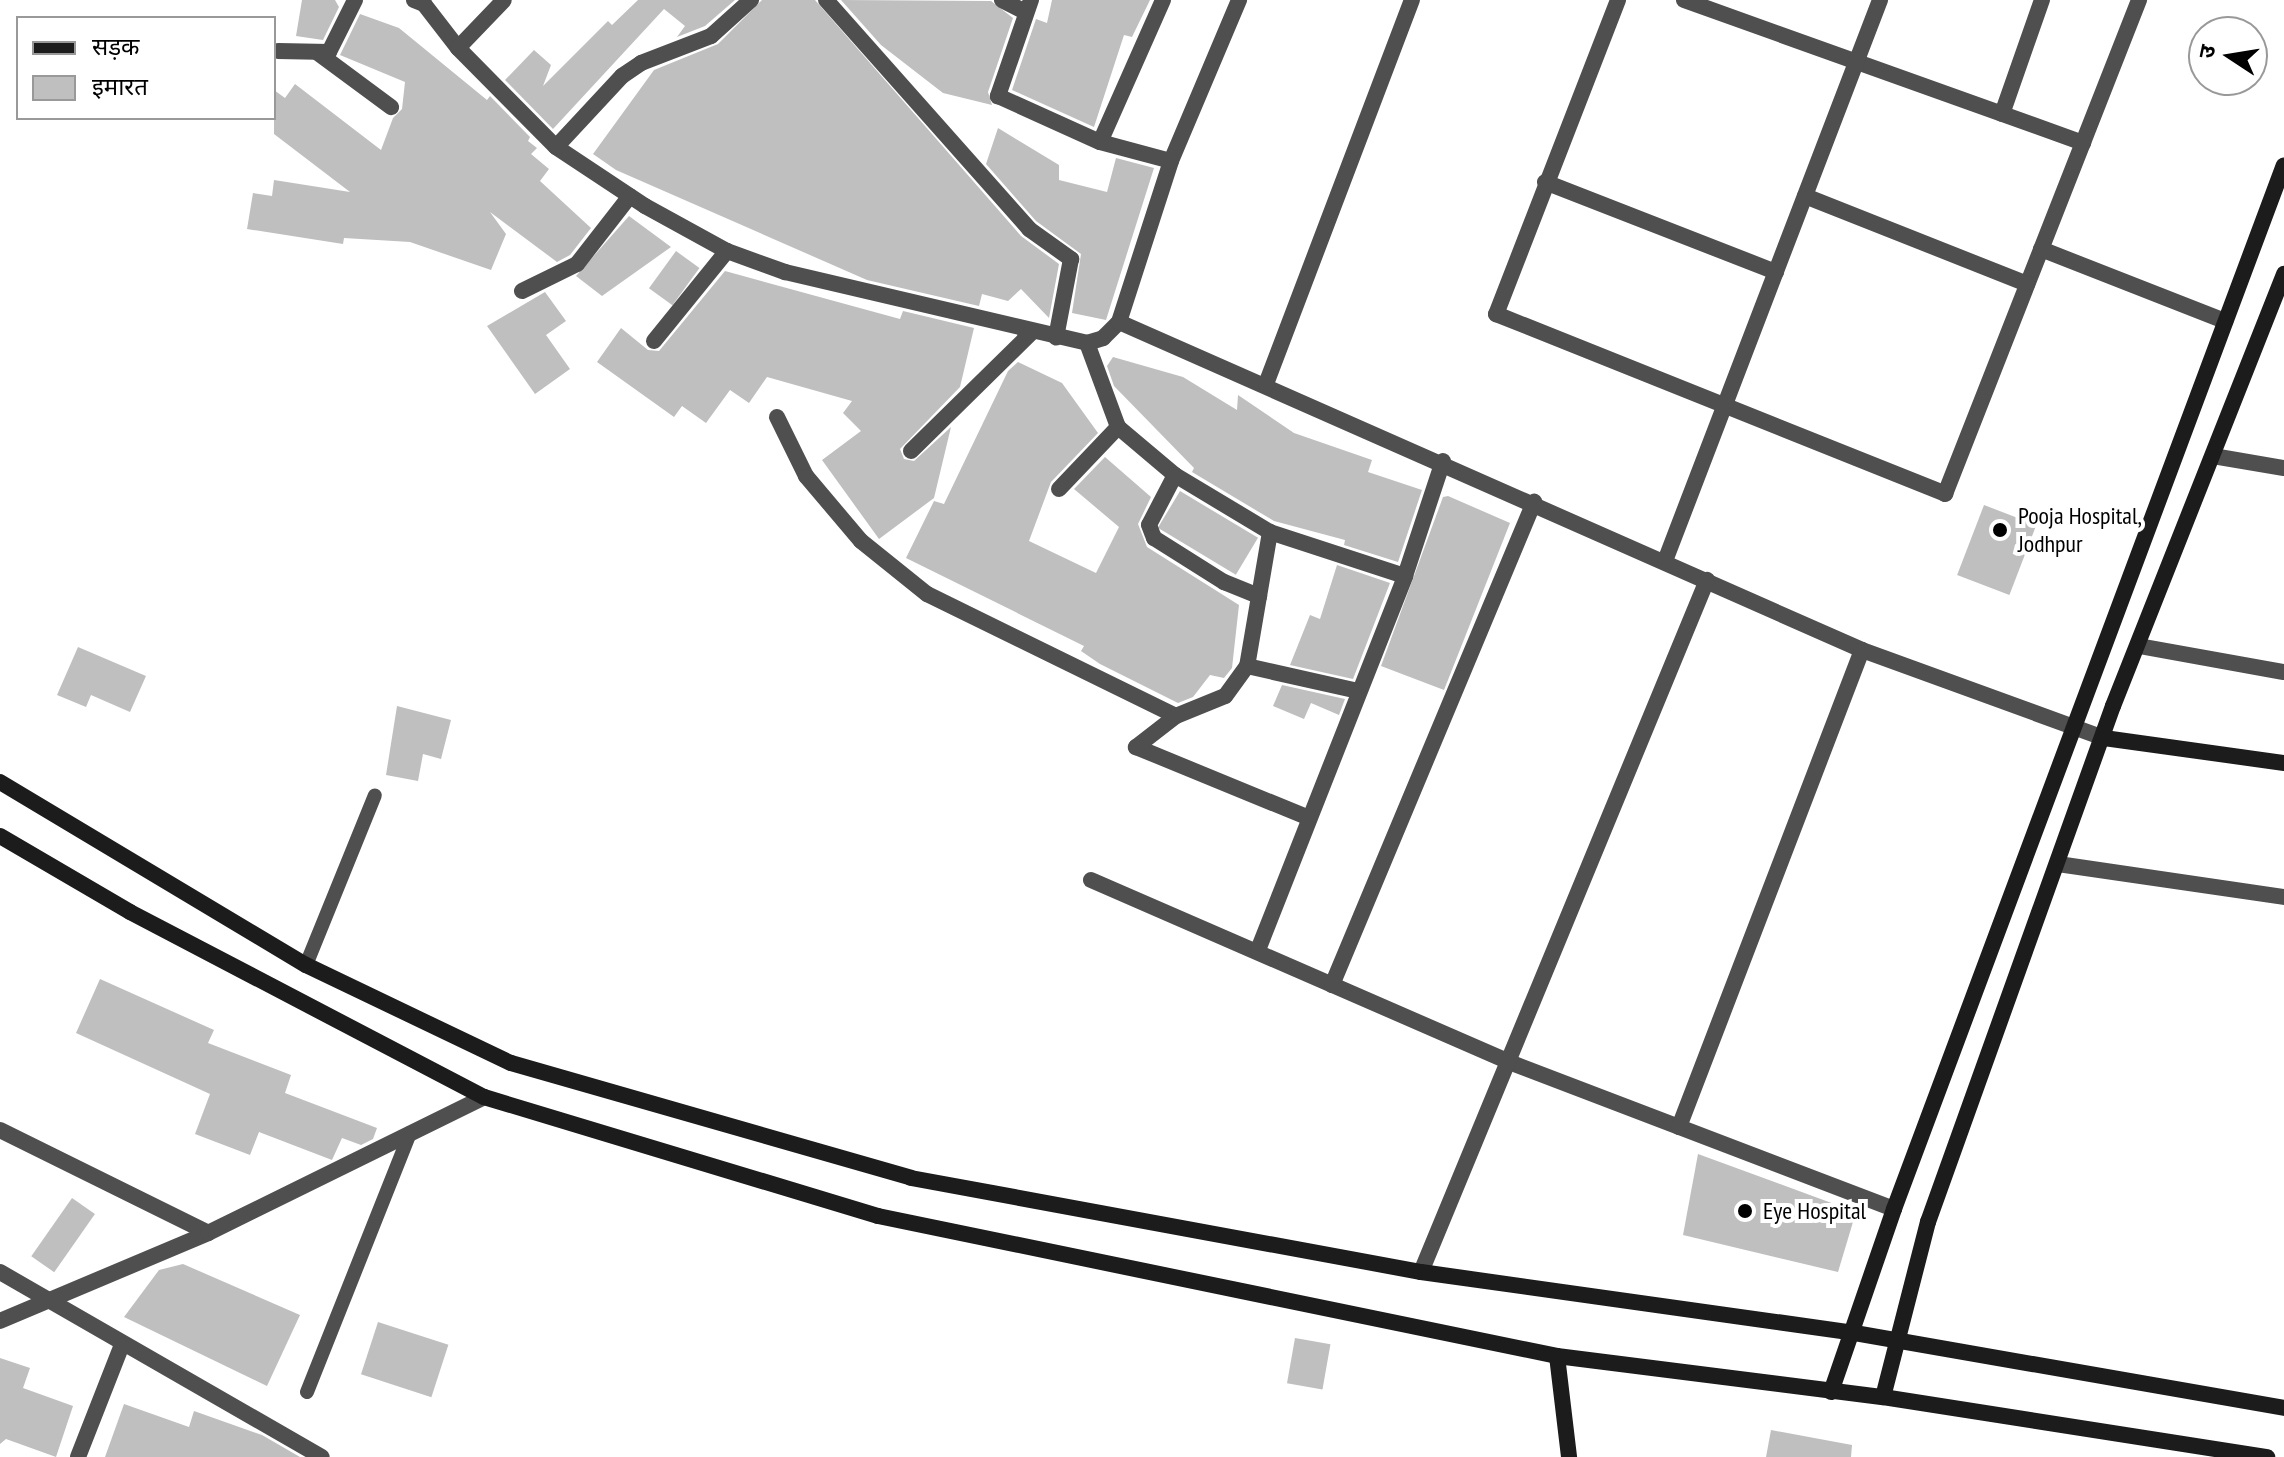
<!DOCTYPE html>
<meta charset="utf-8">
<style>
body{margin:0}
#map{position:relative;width:2284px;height:1457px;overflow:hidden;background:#fff;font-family:"PT Sans Narrow","Noto Sans Devanagari",sans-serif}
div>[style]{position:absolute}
.building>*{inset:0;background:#bfbfbf;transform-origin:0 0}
.lane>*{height:14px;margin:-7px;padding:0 7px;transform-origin:7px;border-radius:7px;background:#4f4f4f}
.street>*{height:16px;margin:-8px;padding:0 8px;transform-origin:8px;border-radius:8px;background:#4f4f4f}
.secondary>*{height:16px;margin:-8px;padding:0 8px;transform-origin:8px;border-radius:8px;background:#1c1c1c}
.dots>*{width:22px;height:22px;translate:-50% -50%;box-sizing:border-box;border:4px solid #fff;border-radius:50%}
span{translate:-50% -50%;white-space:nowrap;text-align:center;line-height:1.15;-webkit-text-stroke:8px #fff;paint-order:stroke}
.poi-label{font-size:24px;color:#000}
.left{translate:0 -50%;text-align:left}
.legend{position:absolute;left:16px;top:16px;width:260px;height:104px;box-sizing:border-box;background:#fff;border:2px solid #999;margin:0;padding:10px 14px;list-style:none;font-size:24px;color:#000}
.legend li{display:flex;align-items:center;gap:16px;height:40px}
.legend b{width:40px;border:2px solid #999}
.north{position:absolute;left:2188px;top:16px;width:80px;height:80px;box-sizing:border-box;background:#fff;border:2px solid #999;border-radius:50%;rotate:282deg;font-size:22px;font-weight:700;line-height:32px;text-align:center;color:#000}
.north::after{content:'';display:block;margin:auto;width:28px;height:36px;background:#000;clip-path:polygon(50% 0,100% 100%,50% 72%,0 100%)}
</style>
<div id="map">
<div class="building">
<div style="clip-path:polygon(302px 0,335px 0,339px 7px,323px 40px,296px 36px)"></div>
<div style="clip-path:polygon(638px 0,735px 0,705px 26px,677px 37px,685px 26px,664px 9px,553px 129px,505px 80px,534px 50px,551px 65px,543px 86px,608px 21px,612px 25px)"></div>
<div style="clip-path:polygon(762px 0,815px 0,1021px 236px,1059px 264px,1049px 318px,1021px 289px,1008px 301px,982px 294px,979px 306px,867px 280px,616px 170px,593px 154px,654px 70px,718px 44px)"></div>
<div style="clip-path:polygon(841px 0,991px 1px,1013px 18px,988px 92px,992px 105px,943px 93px,881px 45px)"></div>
<div style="clip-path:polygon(1052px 0,1150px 0,1132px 37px,1124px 35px,1094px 127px,1012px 90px,1036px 19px,1047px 23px)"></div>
<div style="clip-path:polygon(360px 14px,399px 28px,487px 100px,490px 96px,530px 137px,528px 141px,537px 148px,531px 154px,549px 169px,540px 181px,591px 228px,570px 255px,557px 262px,490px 212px,506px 234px,491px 270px,410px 242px,344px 238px,343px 244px,247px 229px,253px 193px,272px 196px,274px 180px,350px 192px,274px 134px,274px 90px,285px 98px,295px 84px,381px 150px,393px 118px,402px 109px,405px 82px,340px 55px)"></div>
<div style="clip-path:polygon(998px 128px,1059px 165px,1059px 180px,1107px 192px,1116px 158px,1154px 168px,1106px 320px,1072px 313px,1081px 254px,1036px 221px,986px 164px)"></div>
<div style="clip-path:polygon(629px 216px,671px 247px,602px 296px,576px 276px)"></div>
<div style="left:676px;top:251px;width:29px;height:46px;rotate:36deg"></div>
<div style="clip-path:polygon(725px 271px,900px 319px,903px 311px,974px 328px,960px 387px,900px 449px,904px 459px,914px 461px,951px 427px,934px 498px,879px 539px,822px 460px,861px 431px,843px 413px,852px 401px,767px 377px,749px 403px,730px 390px,706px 423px,682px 406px,674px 417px,597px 362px,621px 328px,648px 350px,659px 351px)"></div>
<div style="clip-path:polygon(545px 292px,566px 321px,546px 335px,570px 369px,535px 394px,487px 326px)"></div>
<div style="clip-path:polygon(1113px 357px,1183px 377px,1237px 410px,1238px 395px,1294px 433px,1372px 460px,1368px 472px,1422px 490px,1398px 562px,1344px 545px,1345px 540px,1274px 521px,1192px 472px,1194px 468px,1114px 386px,1107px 366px)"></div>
<div style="clip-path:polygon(1018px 362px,1062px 383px,1098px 433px,1051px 482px,1029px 541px,1096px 573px,1119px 527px,1074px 489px,1105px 457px,1151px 497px,1138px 524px,1147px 547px,1239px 605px,1232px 668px,1224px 678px,1210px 675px,1193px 697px,1178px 703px,1100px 664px,1081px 651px,1084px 646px,906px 558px,934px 501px,944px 504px,1008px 371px)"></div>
<div style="left:1180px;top:491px;width:91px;height:43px;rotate:31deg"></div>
<div style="clip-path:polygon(1448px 496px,1510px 523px,1444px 690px,1381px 666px,1443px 497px)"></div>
<div style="left:1984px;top:505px;width:56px;height:75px;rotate:21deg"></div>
<div style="clip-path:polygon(1337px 565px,1390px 583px,1353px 679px,1290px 665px,1310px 615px,1320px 619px)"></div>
<div style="clip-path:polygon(78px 647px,146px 676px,130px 712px,91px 695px,86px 707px,57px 695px)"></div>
<div style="clip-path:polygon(1282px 685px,1345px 699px,1339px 715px,1311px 703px,1304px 719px,1273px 706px)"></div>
<div style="clip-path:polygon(397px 706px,451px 720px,441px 759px,423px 754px,418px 781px,386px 775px)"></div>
<div style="clip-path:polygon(100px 979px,214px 1030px,208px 1043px,291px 1075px,285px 1093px,377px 1128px,373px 1139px,361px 1145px,342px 1138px,332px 1160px,259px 1132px,250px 1155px,195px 1134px,210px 1094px,76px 1033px)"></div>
<div style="clip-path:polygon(1698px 1154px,1856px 1212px,1838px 1272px,1683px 1235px)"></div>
<div style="left:72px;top:1198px;width:28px;height:71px;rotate:35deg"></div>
<div style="clip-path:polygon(183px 1264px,300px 1315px,267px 1386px,124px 1317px,159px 1270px)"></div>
<div style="left:378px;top:1322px;width:74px;height:55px;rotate:18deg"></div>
<div style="left:1295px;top:1338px;width:36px;height:46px;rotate:10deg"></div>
<div style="clip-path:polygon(0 1358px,30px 1368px,23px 1388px,73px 1406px,56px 1457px,6px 1439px,0 1444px)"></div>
<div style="clip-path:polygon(124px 1404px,189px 1427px,194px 1411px,262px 1435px,300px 1457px,105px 1457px)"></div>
<div style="clip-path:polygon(1771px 1430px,1852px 1445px,1851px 1457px,1766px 1457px)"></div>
</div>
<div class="lane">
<div style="left:306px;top:965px;width:183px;rotate:-67.9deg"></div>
<div style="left:307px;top:1392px;width:279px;rotate:-68.3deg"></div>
</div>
<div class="street">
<div style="left:414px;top:0;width:11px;rotate:22deg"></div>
<div style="left:424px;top:4px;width:56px;rotate:52.3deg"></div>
<div style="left:458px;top:48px;width:139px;rotate:45.3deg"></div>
<div style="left:556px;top:147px;width:107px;rotate:33.5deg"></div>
<div style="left:645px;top:206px;width:94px;rotate:28.8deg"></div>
<div style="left:727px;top:251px;width:62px;rotate:19.9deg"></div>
<div style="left:785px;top:272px;width:310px;rotate:13.2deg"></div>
<div style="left:1087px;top:343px;width:17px;rotate:-17deg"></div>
<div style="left:1103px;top:338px;width:23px;rotate:-45deg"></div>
<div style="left:1119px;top:322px;width:169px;rotate:-72.1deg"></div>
<div style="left:1171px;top:161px;width:175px;rotate:-67.1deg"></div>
<div style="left:826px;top:0;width:306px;rotate:48.4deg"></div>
<div style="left:1029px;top:229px;width:52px;rotate:35.5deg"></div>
<div style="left:1071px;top:259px;width:80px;rotate:100.8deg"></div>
<div style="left:1002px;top:0;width:27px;rotate:27deg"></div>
<div style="left:1031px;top:0;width:102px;rotate:109deg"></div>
<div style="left:998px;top:96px;width:112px;rotate:24.3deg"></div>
<div style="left:1163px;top:0;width:155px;rotate:113.9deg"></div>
<div style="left:1100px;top:142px;width:73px;rotate:15deg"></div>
<div style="left:1618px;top:0;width:337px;rotate:111.2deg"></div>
<div style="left:1496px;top:314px;width:484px;rotate:21.8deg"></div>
<div style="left:1945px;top:494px;width:531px;rotate:-68.56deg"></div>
<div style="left:1684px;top:0;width:424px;rotate:19.7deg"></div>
<div style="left:458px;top:48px;width:66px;rotate:-46.2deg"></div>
<div style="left:278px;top:51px;width:51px;rotate:1.1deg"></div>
<div style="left:329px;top:52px;width:58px;rotate:-63.4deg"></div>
<div style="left:318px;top:53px;width:91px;rotate:36.5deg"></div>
<div style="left:2002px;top:114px;width:121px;rotate:-70.7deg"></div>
<div style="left:556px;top:147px;width:97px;rotate:-47.1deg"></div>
<div style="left:622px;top:76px;width:23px;rotate:-34deg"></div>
<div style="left:641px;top:63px;width:75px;rotate:-21.1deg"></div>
<div style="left:711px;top:36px;width:54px;rotate:-42deg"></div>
<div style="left:1545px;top:182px;width:248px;rotate:21.3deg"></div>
<div style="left:1805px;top:196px;width:239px;rotate:21.6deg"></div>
<div style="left:2041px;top:249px;width:198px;rotate:21.4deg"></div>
<div style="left:522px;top:291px;width:61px;rotate:-26.1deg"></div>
<div style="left:577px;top:264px;width:86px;rotate:-52.1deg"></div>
<div style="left:1119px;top:322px;width:812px;rotate:23.82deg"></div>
<div style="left:1862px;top:650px;width:258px;rotate:20deg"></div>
<div style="left:654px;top:341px;width:116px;rotate:-51deg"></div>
<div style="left:1087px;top:343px;width:90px;rotate:69.7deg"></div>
<div style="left:1118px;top:427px;width:75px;rotate:40.1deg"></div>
<div style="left:1175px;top:475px;width:111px;rotate:31deg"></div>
<div style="left:1270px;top:532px;width:142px;rotate:18.1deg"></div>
<div style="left:1266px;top:384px;width:411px;rotate:-69.2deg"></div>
<div style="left:777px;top:417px;width:66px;rotate:63.8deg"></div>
<div style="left:806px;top:476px;width:85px;rotate:49.8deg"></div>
<div style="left:861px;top:541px;width:85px;rotate:38.8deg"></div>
<div style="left:927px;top:594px;width:277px;rotate:26.1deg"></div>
<div style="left:911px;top:451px;width:170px;rotate:-44.5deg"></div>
<div style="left:2213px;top:456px;width:72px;rotate:9.6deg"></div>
<div style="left:1175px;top:475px;width:56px;rotate:117.5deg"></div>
<div style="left:1149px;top:525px;width:14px;rotate:69deg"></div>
<div style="left:1154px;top:538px;width:83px;rotate:32.2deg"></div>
<div style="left:1224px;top:582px;width:38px;rotate:22deg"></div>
<div style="left:1059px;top:489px;width:86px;rotate:-46.4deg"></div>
<div style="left:1270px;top:532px;width:136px;rotate:99.7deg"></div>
<div style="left:1247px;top:666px;width:37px;rotate:126deg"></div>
<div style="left:1225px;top:696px;width:53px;rotate:157.8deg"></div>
<div style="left:1176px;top:716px;width:51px;rotate:142.2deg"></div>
<div style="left:1136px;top:747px;width:185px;rotate:22.3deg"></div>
<div style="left:1665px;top:561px;width:601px;rotate:-69.03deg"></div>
<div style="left:2139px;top:646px;width:147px;rotate:10.2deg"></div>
<div style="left:1247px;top:666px;width:114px;rotate:12.7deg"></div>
<div style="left:2058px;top:864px;width:228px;rotate:8.3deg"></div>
<div style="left:1091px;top:880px;width:456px;rotate:23.5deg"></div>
<div style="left:1509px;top:1062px;width:412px;rotate:20.9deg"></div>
<div style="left:1258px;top:950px;width:402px;rotate:-68.5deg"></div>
<div style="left:1405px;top:576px;width:121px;rotate:-71.7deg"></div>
<div style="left:1332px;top:985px;width:524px;rotate:-67.3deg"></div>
<div style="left:1679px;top:1127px;width:511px;rotate:-69.01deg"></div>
<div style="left:0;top:1130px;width:232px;rotate:26.3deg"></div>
<div style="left:0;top:1272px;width:371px;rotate:29.9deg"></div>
<div style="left:1421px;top:1272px;width:749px;rotate:-67.54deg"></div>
<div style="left:0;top:1321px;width:226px;rotate:-22.9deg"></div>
<div style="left:208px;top:1233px;width:308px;rotate:-26.2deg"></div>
<div style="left:78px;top:1457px;width:120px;rotate:-68.6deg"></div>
</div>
<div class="secondary">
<div style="left:2104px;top:738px;width:182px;rotate:7.9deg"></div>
<div style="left:0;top:782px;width:357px;rotate:30.9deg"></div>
<div style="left:306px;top:965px;width:227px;rotate:25.6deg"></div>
<div style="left:511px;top:1063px;width:416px;rotate:16deg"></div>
<div style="left:911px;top:1178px;width:519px;rotate:10.44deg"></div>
<div style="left:1421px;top:1272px;width:432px;rotate:8deg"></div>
<div style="left:1849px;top:1332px;width:442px;rotate:9.9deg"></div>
<div style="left:0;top:836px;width:151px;rotate:30.3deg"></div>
<div style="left:130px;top:912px;width:399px;rotate:27.6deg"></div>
<div style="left:484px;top:1097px;width:412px;rotate:16.8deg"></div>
<div style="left:878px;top:1216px;width:693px;rotate:11.65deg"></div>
<div style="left:1557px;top:1356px;width:329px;rotate:7.2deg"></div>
<div style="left:1883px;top:1397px;width:389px;rotate:8.9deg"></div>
<div style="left:1557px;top:1356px;width:102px;rotate:83.2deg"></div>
<div style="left:1831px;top:1392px;width:194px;rotate:-71deg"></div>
<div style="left:1894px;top:1209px;width:1114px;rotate:-69.52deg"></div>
<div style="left:1883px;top:1397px;width:181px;rotate:-75.6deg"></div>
<div style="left:1928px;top:1222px;width:548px;rotate:-70.28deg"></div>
<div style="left:2113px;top:706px;width:465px;rotate:-68.4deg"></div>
</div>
<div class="dots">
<div style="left:2000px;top:530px;background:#000"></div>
<div style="left:1745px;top:1211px;background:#000"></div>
</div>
<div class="poi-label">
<span class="left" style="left:2018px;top:530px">Pooja Hospital,<br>Jodhpur</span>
<span class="left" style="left:1763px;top:1211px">Eye Hospital</span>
</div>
<ul class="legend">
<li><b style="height:10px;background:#1c1c1c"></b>सड़क</li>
<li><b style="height:22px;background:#bfbfbf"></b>इमारत</li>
</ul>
<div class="north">उ</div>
</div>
